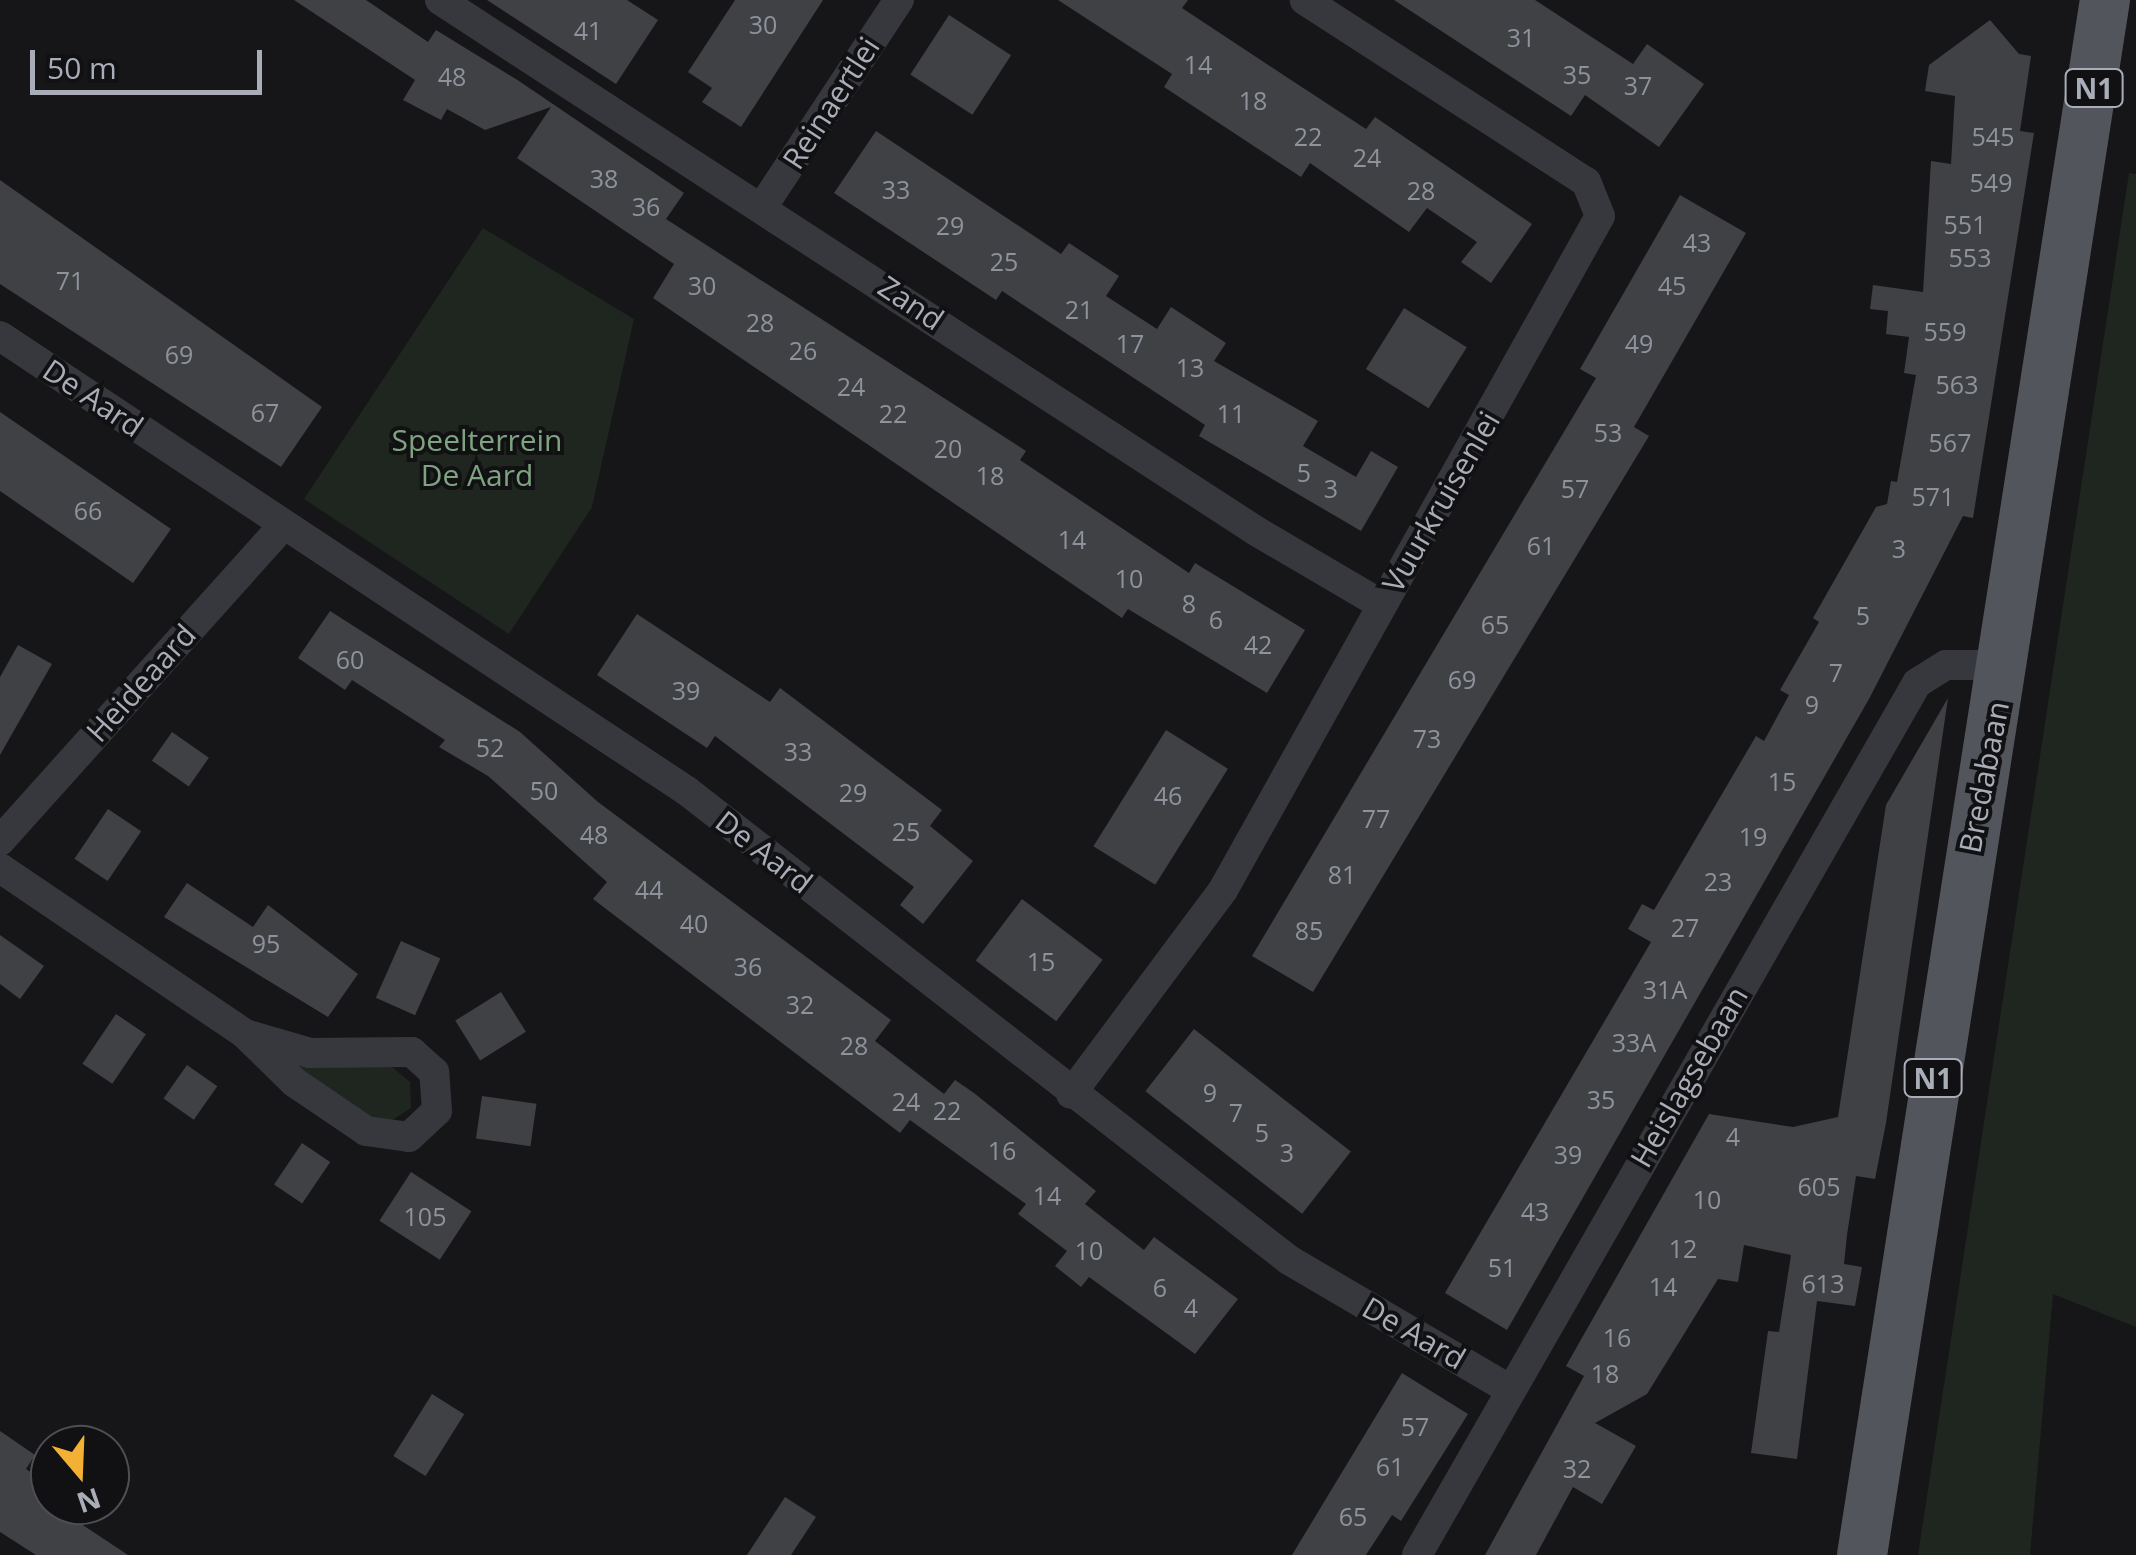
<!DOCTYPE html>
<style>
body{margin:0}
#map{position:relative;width:2136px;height:1555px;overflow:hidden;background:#161618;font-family:"Open Sans",sans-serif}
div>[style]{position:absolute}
.green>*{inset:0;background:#1e261f}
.building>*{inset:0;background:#404145;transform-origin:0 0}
.minor>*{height:30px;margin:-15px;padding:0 15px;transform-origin:15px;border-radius:15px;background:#37383d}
.primary>*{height:50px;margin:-25px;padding:0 25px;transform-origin:25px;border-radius:25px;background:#53555c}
span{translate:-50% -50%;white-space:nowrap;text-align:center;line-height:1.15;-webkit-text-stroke:8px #111113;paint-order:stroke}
.number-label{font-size:25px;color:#8e929b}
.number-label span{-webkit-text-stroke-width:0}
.shield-label span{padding:2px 8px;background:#111113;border:2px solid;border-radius:8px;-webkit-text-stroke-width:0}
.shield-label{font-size:28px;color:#a8adb8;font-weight:700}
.street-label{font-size:30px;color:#a8adb8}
.park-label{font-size:30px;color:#7fa381}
.north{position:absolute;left:30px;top:1425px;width:100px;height:100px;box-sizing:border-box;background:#111113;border:2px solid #4d4f55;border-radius:50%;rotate:161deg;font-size:28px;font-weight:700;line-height:40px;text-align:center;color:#a8adb8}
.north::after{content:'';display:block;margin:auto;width:35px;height:45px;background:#f2b134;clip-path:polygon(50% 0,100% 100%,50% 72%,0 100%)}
.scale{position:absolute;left:30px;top:50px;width:232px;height:45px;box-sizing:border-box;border:5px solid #a8adb8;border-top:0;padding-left:12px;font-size:30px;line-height:35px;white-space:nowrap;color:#a8adb8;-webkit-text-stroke:8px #111113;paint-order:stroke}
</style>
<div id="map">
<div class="green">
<div style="clip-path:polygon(2129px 173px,2136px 174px,2136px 1327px,2053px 1294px,2030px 1555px,1918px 1555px)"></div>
<div style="clip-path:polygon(483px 228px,634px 319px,592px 507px,509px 634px,304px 499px)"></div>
<div style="clip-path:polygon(292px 1064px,391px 1066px,410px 1082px,411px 1108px,383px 1126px)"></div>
</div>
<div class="building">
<div style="clip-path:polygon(294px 0,366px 0,428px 42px,436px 30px,519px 81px,684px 193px,666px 219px,1026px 451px,1020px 460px,1189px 573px,1195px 563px,1305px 630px,1267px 693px,1128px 609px,1122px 618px,653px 298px,674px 264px,517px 158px,551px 107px,485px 130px,447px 109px,441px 120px,403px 100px,415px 80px)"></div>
<div style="clip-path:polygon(487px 0,627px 0,658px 20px,616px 84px)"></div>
<div style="clip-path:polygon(735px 0,823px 0,741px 127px,702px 102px,712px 88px,688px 72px)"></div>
<div style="clip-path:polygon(1058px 0,1188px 0,1182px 8px,1288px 78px,1366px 129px,1375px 117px,1532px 224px,1491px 283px,1461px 262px,1477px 242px,1427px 208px,1409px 232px,1310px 163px,1301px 177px,1164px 87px,1172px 74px)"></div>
<div style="clip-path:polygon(1394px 0,1535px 0,1633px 64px,1647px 44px,1704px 84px,1659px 147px,1585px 95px,1571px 116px)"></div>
<div style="left:949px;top:15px;width:74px;height:71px;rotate:33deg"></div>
<div style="clip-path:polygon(1990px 20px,2019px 54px,2031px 56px,2020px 131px,2034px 133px,1973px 518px,1963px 516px,1869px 699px,1507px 1330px,1445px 1293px,1651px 942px,1628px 929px,1642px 904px,1654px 910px,1756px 736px,1764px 741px,1789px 695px,1780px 690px,1819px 622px,1813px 618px,1876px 507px,1887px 504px,1891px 481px,1897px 482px,1916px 375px,1904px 373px,1909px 337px,1886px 334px,1888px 311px,1870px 309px,1873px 285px,1923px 292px,1931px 161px,1951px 164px,1955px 96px,1925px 91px,1929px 65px)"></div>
<div style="clip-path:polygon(876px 131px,1061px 254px,1069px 243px,1119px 276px,1106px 296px,1157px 329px,1171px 307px,1226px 343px,1214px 361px,1318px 421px,1303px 446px,1356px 477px,1371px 451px,1398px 467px,1361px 531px,1199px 436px,1205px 425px,1002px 291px,996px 300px,834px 193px)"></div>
<div style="clip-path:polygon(0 180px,322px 407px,281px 467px,0 284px)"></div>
<div style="clip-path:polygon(1680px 195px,1746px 233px,1634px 427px,1649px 436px,1313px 992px,1252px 956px,1596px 378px,1580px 369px)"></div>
<div style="left:1404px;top:308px;width:74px;height:72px;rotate:32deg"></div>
<div style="clip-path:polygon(0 412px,171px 529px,133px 583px,0 491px)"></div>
<div style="clip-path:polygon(330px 611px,520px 732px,598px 802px,891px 1020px,875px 1041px,944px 1094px,955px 1080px,974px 1093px,1096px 1191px,1085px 1204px,1144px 1250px,1154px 1237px,1238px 1299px,1195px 1354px,1089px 1277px,1081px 1287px,1055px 1266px,1067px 1251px,1018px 1214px,1026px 1204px,910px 1120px,900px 1133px,593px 899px,607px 882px,488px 776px,439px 747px,445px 740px,352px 680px,345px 690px,298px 658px)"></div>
<div style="clip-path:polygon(637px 614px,770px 702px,780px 688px,942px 810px,930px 826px,973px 861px,923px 924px,900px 905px,914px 887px,869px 853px,715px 736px,707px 748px,597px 675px)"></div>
<div style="clip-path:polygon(18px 645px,52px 664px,0 755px,0 677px)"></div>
<div style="clip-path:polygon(1948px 698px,1886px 1123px,1875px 1179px,1856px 1176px,1847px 1235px,1844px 1264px,1862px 1267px,1855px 1306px,1817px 1301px,1797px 1459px,1751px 1453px,1768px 1331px,1779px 1332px,1791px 1255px,1744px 1245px,1738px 1282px,1718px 1279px,1647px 1394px,1595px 1423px,1636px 1446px,1602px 1504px,1573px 1487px,1536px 1555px,1485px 1555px,1584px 1376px,1566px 1366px,1709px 1114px,1793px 1127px,1838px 1117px,1886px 805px)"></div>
<div style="left:1166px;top:730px;width:73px;height:137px;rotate:32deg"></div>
<div style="left:172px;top:732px;width:45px;height:35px;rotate:35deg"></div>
<div style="left:108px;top:809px;width:40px;height:60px;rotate:34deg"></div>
<div style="clip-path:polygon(187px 883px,253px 927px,268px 905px,358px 974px,328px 1017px,164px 917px)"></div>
<div style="left:1022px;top:899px;width:101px;height:77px;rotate:37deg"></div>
<div style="clip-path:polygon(0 935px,44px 966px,20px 999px,0 984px)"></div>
<div style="left:401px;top:941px;width:43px;height:62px;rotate:24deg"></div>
<div style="left:501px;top:992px;width:47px;height:54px;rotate:58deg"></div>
<div style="left:116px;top:1014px;width:36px;height:60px;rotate:34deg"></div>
<div style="left:1194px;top:1029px;width:199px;height:79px;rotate:38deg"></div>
<div style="left:187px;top:1065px;width:37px;height:41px;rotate:35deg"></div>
<div style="left:482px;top:1096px;width:55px;height:43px;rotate:8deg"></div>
<div style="left:302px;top:1143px;width:34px;height:50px;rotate:34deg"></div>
<div style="left:411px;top:1172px;width:72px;height:58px;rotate:33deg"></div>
<div style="clip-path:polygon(1402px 1373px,1468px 1414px,1401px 1521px,1392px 1515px,1366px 1555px,1292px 1555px)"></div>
<div style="left:432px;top:1394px;width:38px;height:73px;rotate:32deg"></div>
<div style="clip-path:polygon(0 1431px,35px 1455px,26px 1469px,47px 1483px,39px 1496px,128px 1555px,36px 1555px,0 1532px)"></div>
<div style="clip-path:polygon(785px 1497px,816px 1517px,791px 1555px,747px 1555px)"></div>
</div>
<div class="minor">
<div style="left:440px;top:0;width:974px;rotate:33.05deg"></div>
<div style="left:1256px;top:531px;width:146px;rotate:30.4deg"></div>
<div style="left:763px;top:206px;width:247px;rotate:-56.6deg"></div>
<div style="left:0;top:336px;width:824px;rotate:33.52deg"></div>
<div style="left:687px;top:791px;width:763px;rotate:37.92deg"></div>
<div style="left:1289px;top:1260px;width:257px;rotate:30.4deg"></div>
<div style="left:0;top:841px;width:423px;rotate:-48.1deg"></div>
<div style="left:0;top:868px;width:296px;rotate:34.1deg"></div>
<div style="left:245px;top:1034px;width:69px;rotate:44.4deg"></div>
<div style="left:294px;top:1082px;width:87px;rotate:34.2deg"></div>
<div style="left:366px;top:1131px;width:43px;rotate:7.9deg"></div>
<div style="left:409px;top:1137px;width:38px;rotate:-43deg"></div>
<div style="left:437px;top:1111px;width:39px;rotate:-94deg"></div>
<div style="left:434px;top:1072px;width:30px;rotate:-138deg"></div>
<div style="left:412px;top:1052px;width:102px;rotate:179.4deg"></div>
<div style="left:310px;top:1053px;width:68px;rotate:-163.7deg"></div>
<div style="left:1071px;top:1094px;width:254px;rotate:-53.3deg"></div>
<div style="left:1223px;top:890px;width:772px;rotate:-60.78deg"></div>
<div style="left:1600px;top:216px;width:37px;rotate:-112deg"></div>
<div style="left:1586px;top:182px;width:335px;rotate:-147.1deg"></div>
<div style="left:1417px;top:1555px;width:1005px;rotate:-60.17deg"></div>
<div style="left:1917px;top:683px;width:34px;rotate:-32deg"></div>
<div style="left:1946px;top:665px;width:59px"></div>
</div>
<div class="primary">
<div style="left:1862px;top:1555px;width:1574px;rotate:-81.12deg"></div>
</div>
<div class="number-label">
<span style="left:763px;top:24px">30</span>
<span style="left:588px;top:30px">41</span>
<span style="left:1521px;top:37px">31</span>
<span style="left:1198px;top:64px">14</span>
<span style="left:1577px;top:74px">35</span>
<span style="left:452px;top:76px">48</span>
<span style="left:1638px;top:85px">37</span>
<span style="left:1253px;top:100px">18</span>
<span style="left:1308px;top:136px">22</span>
<span style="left:1993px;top:136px">545</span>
<span style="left:1367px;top:157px">24</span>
<span style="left:604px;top:178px">38</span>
<span style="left:1991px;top:182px">549</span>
<span style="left:896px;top:189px">33</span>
<span style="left:1421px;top:190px">28</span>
<span style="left:646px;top:206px">36</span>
<span style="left:1965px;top:224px">551</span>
<span style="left:950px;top:225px">29</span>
<span style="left:1697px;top:242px">43</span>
<span style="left:1970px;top:257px">553</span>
<span style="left:1004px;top:261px">25</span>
<span style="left:70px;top:280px">71</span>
<span style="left:702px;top:285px">30</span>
<span style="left:1672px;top:285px">45</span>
<span style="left:1079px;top:309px">21</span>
<span style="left:760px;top:322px">28</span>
<span style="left:1945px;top:331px">559</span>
<span style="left:1130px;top:343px">17</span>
<span style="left:1639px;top:343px">49</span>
<span style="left:803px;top:350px">26</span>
<span style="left:179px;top:354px">69</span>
<span style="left:1190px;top:367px">13</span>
<span style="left:1957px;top:384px">563</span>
<span style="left:851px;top:386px">24</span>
<span style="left:265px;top:412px">67</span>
<span style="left:893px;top:413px">22</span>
<span style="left:1231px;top:413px">11</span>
<span style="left:1608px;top:432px">53</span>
<span style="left:1950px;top:442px">567</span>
<span style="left:948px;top:448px">20</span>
<span style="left:1304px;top:472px">5</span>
<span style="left:990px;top:475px">18</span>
<span style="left:1331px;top:488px">3</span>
<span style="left:1575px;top:488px">57</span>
<span style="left:1933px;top:496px">571</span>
<span style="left:88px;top:510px">66</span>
<span style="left:1072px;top:539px">14</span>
<span style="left:1541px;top:545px">61</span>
<span style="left:1899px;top:548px">3</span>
<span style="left:1129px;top:578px">10</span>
<span style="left:1189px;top:603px">8</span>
<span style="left:1863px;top:615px">5</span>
<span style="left:1216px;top:619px">6</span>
<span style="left:1495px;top:624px">65</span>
<span style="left:1258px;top:644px">42</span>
<span style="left:350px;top:659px">60</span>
<span style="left:1836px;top:672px">7</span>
<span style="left:1462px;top:679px">69</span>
<span style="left:686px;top:690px">39</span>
<span style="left:1812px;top:704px">9</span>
<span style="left:1427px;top:738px">73</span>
<span style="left:490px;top:747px">52</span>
<span style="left:798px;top:751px">33</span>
<span style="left:1782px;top:781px">15</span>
<span style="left:544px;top:790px">50</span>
<span style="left:853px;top:792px">29</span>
<span style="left:1168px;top:795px">46</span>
<span style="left:1376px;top:818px">77</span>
<span style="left:906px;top:831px">25</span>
<span style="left:594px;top:834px">48</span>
<span style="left:1753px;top:836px">19</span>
<span style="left:1342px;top:874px">81</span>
<span style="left:1718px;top:881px">23</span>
<span style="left:649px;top:889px">44</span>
<span style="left:694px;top:923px">40</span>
<span style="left:1685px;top:927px">27</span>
<span style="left:1309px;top:930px">85</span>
<span style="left:266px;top:943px">95</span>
<span style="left:1041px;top:961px">15</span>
<span style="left:748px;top:966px">36</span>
<span style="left:1665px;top:989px">31A</span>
<span style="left:800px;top:1004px">32</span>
<span style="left:1634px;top:1042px">33A</span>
<span style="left:854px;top:1045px">28</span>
<span style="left:1210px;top:1092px">9</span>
<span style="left:1601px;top:1099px">35</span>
<span style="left:906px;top:1101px">24</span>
<span style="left:947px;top:1110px">22</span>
<span style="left:1236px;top:1112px">7</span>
<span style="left:1262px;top:1132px">5</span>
<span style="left:1733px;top:1136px">4</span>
<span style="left:1002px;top:1150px">16</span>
<span style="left:1287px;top:1152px">3</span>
<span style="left:1568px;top:1154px">39</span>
<span style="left:1819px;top:1186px">605</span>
<span style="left:1047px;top:1195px">14</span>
<span style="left:1707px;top:1199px">10</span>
<span style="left:1535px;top:1211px">43</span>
<span style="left:425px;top:1216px">105</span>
<span style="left:1683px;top:1248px">12</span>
<span style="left:1089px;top:1250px">10</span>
<span style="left:1502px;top:1267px">51</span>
<span style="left:1823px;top:1283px">613</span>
<span style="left:1663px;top:1286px">14</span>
<span style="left:1160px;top:1287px">6</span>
<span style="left:1191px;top:1307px">4</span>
<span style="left:1617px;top:1337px">16</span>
<span style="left:1605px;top:1373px">18</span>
<span style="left:1415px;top:1426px">57</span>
<span style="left:1390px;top:1466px">61</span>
<span style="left:1577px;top:1468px">32</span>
<span style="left:1353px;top:1516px">65</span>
</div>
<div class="shield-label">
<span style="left:2094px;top:88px">N1</span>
<span style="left:1933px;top:1078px">N1</span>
</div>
<div class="street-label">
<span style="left:831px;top:103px;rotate:-57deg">Reinaertlei</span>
<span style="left:911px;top:303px;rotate:34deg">Zand</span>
<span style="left:93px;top:398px;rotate:34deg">De Aard</span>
<span style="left:1441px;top:502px;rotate:-60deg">Vuurkruisenlei</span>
<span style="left:141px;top:683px;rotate:-48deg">Heideaard</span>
<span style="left:1984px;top:777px;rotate:-79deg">Bredabaan</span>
<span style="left:764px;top:852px;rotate:38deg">De Aard</span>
<span style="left:1689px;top:1077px;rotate:-60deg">Heislagsebaan</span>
<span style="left:1414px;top:1333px;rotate:30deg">De Aard</span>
</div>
<div class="park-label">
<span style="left:477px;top:457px">Speelterrein<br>De Aard</span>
</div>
<div class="north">N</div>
<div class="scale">50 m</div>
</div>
